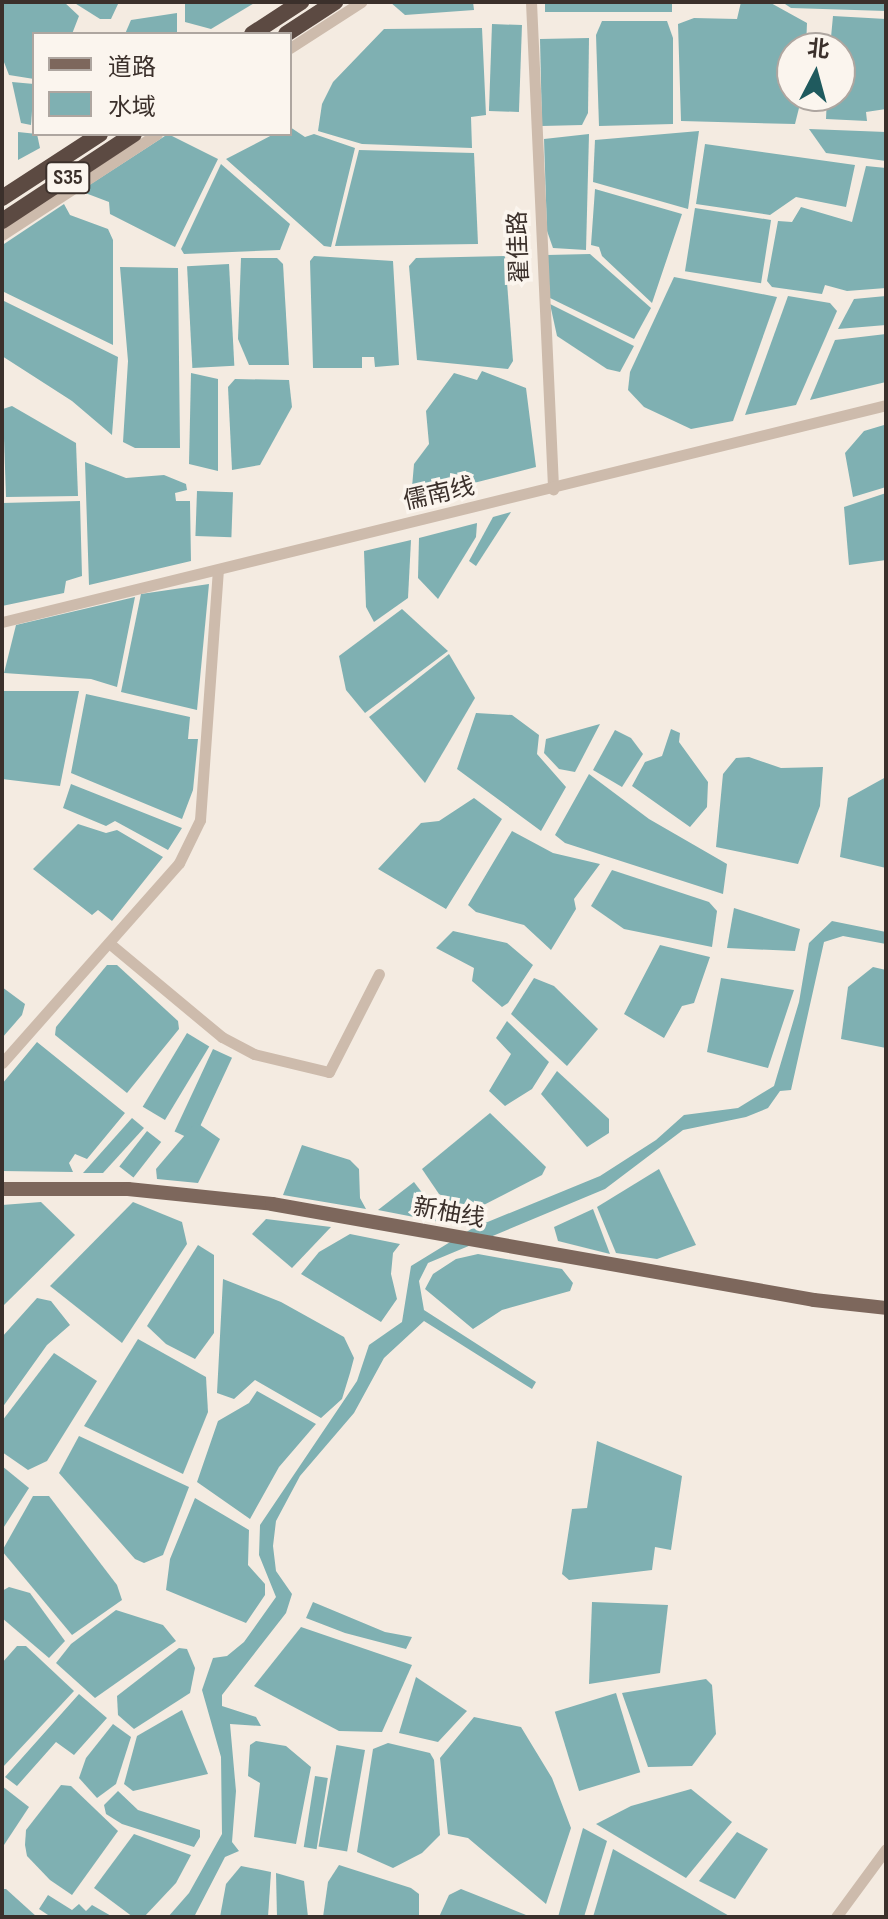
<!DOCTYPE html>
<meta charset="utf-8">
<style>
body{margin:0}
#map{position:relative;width:888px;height:1919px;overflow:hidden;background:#f4ebe1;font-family:"Sofia Sans Condensed","Noto Sans SC",sans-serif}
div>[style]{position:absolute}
.water>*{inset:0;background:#7fb0b2;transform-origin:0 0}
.minor>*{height:11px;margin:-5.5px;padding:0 5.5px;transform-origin:5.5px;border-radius:5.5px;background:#cdbbac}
.major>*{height:14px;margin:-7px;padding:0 7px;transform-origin:7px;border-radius:7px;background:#7d675c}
.highway>*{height:16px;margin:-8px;padding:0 8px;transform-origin:8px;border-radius:8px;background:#5c4a42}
span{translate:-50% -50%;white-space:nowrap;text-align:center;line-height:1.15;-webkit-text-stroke:7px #fbf5ee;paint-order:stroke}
.shield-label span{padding:2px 6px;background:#fbf5ee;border:2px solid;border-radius:6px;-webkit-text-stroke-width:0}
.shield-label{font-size:22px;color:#3b302b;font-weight:700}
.street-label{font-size:24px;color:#3b302b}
.frame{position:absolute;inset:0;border:4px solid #3b302b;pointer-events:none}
.legend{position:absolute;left:32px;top:32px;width:260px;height:104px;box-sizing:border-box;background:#fbf5ee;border:2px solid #aea6a0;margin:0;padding:10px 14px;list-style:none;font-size:24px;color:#3b302b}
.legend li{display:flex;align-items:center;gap:16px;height:40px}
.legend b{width:40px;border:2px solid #aea6a0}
.north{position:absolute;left:776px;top:32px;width:80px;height:80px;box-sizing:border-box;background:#fbf5ee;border:2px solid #aea6a0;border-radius:50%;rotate:6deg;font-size:22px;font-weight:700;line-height:32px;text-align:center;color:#3b302b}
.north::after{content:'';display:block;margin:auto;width:28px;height:36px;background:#1f5a5e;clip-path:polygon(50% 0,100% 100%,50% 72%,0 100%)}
</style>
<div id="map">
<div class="water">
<div style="clip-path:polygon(2px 2px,64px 2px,79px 16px,72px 34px,34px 34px,34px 79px,9px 75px,2px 57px)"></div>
<div style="clip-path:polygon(73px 2px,115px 2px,118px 4px,111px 19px,100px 19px)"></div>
<div style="clip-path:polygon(185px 2px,256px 2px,211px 29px,185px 22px)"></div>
<div style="clip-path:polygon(390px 2px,473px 2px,474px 10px,405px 15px)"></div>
<div style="left:545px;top:2px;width:127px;height:10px"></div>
<div style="clip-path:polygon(741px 2px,769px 2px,807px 23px,806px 48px,792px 48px,792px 96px,802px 96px,795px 124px,681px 121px,678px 24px,694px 18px,737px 19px)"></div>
<div style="clip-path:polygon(782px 2px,886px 2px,886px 11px,791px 8px)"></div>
<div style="clip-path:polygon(177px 13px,177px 34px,125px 34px,131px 20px)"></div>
<div style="clip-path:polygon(833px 16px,886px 19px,886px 109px,866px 112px,867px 121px,826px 119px,827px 96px,840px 96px,840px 48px,830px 48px)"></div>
<div style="clip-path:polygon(602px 21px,667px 21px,673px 38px,673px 124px,599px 126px,596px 35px)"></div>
<div style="left:492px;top:24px;width:30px;height:87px;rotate:2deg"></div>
<div style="clip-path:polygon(482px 28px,486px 115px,471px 117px,472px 148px,362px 144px,318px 131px,322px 104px,333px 82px,384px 29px)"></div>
<div style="clip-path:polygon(589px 38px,588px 113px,582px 125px,542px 126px,540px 39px)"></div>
<div style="clip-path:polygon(12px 82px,34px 84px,31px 125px,21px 123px)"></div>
<div style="clip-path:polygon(290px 127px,305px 137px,314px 134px,355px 148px,331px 247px,324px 246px,226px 159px,274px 134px,290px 134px)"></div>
<div style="clip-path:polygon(809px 129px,886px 132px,886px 161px,826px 153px)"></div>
<div style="clip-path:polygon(699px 131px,688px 209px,593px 182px,595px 140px)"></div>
<div style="clip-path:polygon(18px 132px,37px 134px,40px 148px,18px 160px)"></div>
<div style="clip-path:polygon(168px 134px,218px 159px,175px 247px,110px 214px,109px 202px,80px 191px)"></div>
<div style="clip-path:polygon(589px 134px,586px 250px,553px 248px,547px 231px,544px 139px)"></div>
<div style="clip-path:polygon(705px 144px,855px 165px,846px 207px,796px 197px,770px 215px,696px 204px)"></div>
<div style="clip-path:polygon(359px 150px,474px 153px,478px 244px,335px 246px)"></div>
<div style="clip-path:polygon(221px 164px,290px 224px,280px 250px,184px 254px,181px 249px)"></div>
<div style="clip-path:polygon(866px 166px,886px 168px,886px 288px,847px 291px,825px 285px,822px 294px,772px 287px,767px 281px,778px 221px,792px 222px,801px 207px,852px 222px)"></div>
<div style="clip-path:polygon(595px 189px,682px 214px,652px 303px,602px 256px,599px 247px,591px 245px)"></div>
<div style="clip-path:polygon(64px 204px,70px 215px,108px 229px,113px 240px,113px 345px,2px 291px,4px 244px)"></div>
<div style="left:695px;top:208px;width:77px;height:64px;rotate:9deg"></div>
<div style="clip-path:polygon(590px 254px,651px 308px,634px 339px,550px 298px,547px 255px)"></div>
<div style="clip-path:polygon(314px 256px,393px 261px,399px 365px,375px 367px,374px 357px,362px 357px,362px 368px,313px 368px,310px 261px)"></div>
<div style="clip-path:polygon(505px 256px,513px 361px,508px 369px,417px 360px,409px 266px,416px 258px)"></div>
<div style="clip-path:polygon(241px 258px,277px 258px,283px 264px,289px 365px,249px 365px,238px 339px)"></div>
<div style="left:229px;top:264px;width:102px;height:42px;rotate:87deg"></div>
<div style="clip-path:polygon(120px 267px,178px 268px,180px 448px,135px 448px,123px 442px,128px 361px)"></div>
<div style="clip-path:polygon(674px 277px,777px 297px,733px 421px,691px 429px,644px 407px,628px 390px,630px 372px)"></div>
<div style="clip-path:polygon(788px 296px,830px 303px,837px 311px,796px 405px,745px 415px)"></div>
<div style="clip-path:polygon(886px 296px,886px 325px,838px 329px,854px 299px)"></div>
<div style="clip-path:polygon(2px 300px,118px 357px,112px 435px,72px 401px,2px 356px)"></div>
<div style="clip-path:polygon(550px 304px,634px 346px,620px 372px,607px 369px,557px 336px)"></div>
<div style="clip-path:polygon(886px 334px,886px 382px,810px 400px,835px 340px)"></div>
<div style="clip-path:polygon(482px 371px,526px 388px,536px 467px,411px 499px,414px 464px,429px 444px,426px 411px,454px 373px,477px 380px)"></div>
<div style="clip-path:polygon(191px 373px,218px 379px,218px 471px,189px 464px)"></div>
<div style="clip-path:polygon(235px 379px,289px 380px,292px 407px,260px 465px,232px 470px,228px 387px)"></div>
<div style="clip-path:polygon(12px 406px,76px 443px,78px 496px,6px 497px,3px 409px)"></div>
<div style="clip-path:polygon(886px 418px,886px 487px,853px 497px,845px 453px,864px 431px,884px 425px)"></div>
<div style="clip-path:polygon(85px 462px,126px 478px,164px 475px,186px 484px,187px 490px,175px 493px,176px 501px,190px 501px,191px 561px,89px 585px)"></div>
<div style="left:197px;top:491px;width:36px;height:45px;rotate:2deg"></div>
<div style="clip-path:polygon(886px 493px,886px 560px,849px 565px,844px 507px)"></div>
<div style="clip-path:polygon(80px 501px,82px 576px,66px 581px,64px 593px,2px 606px,2px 503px)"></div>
<div style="clip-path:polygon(511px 512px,476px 566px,469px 561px,493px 517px)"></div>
<div style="clip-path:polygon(477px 523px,476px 537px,438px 599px,418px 578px,419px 538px)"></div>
<div style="clip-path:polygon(411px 540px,408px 598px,374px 622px,366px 607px,364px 551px)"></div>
<div style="clip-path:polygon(209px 584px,197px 710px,121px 692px,141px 594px)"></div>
<div style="clip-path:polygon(135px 597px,117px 687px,91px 679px,4px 673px,16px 625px)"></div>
<div style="clip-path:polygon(402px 609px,448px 651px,365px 713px,346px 690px,339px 656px)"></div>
<div style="clip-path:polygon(449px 654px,475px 698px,425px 783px,369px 717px)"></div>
<div style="clip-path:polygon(2px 691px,79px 691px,60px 786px,2px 779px)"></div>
<div style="clip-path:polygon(86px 694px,190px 717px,188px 739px,198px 739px,193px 790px,182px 819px,71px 773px)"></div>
<div style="clip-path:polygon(476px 713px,512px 715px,539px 735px,537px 754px,566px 787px,541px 831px,457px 769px)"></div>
<div style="clip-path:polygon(600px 724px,575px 772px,559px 769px,544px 753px,546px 739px)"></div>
<div style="clip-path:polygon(671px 729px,680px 733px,679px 742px,708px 782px,707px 807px,690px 827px,632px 786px,645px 762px,662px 756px)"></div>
<div style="clip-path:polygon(615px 730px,631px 738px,643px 754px,622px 787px,593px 770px)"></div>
<div style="clip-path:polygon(749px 757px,781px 768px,823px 767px,820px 806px,798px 864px,716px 847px,723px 774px,736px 758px)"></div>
<div style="clip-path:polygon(589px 774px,649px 819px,727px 864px,723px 894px,565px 843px,555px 835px)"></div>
<div style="clip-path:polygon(886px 777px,886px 868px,840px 857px,848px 798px)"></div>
<div style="clip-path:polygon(71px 784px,182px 828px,168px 850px,115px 821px,106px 826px,63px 808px)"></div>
<div style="clip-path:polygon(474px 798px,502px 819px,446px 909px,378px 869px,421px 823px,439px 821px)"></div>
<div style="clip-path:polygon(78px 824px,106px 833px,117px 830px,163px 857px,112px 921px,98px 910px,92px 915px,33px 869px)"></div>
<div style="clip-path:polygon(512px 831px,553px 853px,600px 864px,574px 899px,576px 909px,551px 950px,524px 925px,476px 912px,468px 905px)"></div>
<div style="clip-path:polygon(612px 870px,709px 902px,717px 911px,712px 947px,624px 929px,591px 906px)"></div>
<div style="clip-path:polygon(734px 908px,800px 929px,795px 951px,727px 948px)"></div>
<div style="clip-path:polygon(832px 921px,886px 932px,886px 944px,843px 936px,824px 942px,791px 1090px,780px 1091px,768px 1108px,746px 1117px,683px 1130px,605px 1189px,428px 1263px,419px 1281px,424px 1310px,536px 1382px,532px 1389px,424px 1321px,384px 1358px,354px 1413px,300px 1476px,276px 1521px,273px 1546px,276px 1571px,292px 1594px,286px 1613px,222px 1695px,222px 1706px,256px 1717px,261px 1726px,230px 1724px,236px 1791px,232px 1842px,239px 1851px,225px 1857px,194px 1917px,168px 1917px,189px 1893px,222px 1834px,221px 1757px,202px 1690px,213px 1658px,227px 1656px,244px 1642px,276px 1597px,259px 1555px,260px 1525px,357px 1381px,369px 1345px,402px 1322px,411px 1266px,473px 1228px,600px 1176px,656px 1140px,684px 1115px,738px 1108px,774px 1086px,799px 1002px,809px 943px)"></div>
<div style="clip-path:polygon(453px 931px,507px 943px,533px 965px,508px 1003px,502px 1007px,472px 981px,474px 968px,436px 948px)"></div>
<div style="clip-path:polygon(660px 945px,710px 957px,694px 1003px,682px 1006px,664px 1038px,624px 1014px)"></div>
<div style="clip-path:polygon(107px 965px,117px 965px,178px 1021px,179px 1029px,127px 1093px,55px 1035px,56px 1027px)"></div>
<div style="clip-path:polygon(873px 967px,886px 970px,886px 1048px,841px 1039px,848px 987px)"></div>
<div style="clip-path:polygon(534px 978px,554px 986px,598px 1029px,567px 1066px,511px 1014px)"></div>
<div style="clip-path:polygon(721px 978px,794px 990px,768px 1068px,707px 1052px)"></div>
<div style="clip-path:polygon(2px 987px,25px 1004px,22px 1015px,2px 1038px)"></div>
<div style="clip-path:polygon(507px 1021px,549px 1062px,532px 1089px,505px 1106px,489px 1091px,511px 1054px,496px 1038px)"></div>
<div style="left:187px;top:1033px;width:26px;height:86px;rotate:31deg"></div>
<div style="clip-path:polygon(37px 1042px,125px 1113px,87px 1159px,75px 1154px,69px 1163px,73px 1172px,2px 1171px,2px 1084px)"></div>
<div style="left:213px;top:1049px;width:21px;height:91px;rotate:25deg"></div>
<div style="clip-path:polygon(557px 1071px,609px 1119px,609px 1133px,587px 1147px,541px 1094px)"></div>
<div style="clip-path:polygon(490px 1113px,546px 1167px,542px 1175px,470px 1212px,439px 1194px,422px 1169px)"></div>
<div style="clip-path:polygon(132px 1118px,144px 1128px,103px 1173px,83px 1173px)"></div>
<div style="clip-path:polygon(196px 1122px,220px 1139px,198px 1183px,157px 1179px,156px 1169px)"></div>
<div style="left:147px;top:1131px;width:18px;height:45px;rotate:38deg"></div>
<div style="clip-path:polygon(302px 1145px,350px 1160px,359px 1169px,360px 1198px,366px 1209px,283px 1195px)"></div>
<div style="clip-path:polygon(659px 1169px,696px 1245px,657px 1259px,616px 1253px,597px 1207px)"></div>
<div style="clip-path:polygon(414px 1182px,445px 1223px,378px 1210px)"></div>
<div style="clip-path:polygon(41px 1202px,75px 1235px,4px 1305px,2px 1205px)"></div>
<div style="clip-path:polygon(133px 1202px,182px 1222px,187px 1244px,122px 1343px,50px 1286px)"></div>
<div style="clip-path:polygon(593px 1209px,610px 1254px,558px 1241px,554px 1227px)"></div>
<div style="clip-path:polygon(266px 1219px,331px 1227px,292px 1268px,252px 1234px)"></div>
<div style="clip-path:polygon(350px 1234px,400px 1244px,393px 1253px,391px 1274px,397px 1299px,381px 1322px,301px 1274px,319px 1252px)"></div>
<div style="clip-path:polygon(198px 1245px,214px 1255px,214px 1333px,195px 1359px,166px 1344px,147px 1326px)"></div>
<div style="clip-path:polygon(478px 1254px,562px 1269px,573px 1283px,570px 1291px,502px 1310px,473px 1329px,425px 1289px,433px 1274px,456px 1259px)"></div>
<div style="clip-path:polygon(223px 1279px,281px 1302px,344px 1337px,354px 1358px,350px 1373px,342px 1399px,321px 1418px,255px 1380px,234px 1399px,217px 1393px)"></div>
<div style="clip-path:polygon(37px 1298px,51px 1301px,70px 1325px,47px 1345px,2px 1408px,2px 1337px)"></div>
<div style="clip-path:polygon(138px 1339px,206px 1377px,208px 1412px,183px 1474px,84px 1426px)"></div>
<div style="clip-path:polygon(54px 1353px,97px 1381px,47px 1461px,28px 1470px,2px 1452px,2px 1421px)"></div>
<div style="clip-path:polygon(257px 1391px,316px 1424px,279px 1467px,250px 1519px,197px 1482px,218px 1421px,249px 1403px)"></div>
<div style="clip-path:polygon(79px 1436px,189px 1487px,163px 1555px,144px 1563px,135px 1559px,59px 1473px)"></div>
<div style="clip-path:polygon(597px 1441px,682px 1476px,671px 1550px,655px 1547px,652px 1570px,569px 1580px,562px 1574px,572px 1509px,587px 1508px)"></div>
<div style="clip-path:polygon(2px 1466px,29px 1488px,2px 1530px)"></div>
<div style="clip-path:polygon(33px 1496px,49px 1496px,117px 1585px,122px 1600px,72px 1635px,2px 1551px)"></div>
<div style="clip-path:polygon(195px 1498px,249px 1530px,248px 1565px,265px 1584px,265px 1595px,246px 1623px,166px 1590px,170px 1559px)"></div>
<div style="clip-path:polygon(9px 1587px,30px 1593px,65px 1641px,49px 1658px,2px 1618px,2px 1591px)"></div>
<div style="clip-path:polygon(313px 1602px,385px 1632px,412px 1637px,406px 1649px,345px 1633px,306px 1618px)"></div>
<div style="clip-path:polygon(592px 1602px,668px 1605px,660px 1673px,589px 1684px)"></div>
<div style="clip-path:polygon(116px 1610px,163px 1625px,176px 1641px,95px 1698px,56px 1663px,71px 1644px)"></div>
<div style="clip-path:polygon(301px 1627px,412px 1665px,382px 1732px,339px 1731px,254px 1686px)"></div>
<div style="clip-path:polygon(17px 1646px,26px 1646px,74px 1691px,2px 1768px,2px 1663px)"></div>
<div style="clip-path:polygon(179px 1648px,187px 1649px,195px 1668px,190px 1693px,134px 1729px,118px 1715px,117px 1696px)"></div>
<div style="clip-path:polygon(416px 1677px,467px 1711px,438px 1742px,399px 1733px)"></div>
<div style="clip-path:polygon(706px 1679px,712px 1685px,716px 1734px,692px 1766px,648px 1767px,622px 1693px)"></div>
<div style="left:616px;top:1693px;width:83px;height:64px;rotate:73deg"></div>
<div style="clip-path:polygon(79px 1694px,107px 1718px,74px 1755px,56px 1742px,17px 1786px,5px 1777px)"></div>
<div style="clip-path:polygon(182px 1710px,208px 1774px,133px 1791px,124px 1784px,137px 1736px)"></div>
<div style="clip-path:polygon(474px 1717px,521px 1727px,552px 1778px,571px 1828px,546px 1904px,468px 1838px,448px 1834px,440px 1758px)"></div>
<div style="clip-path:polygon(113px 1724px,131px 1737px,116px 1784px,97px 1798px,79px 1778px,86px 1758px)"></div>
<div style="clip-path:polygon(256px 1741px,286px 1746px,311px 1767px,296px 1844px,254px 1837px,260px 1783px,248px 1776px,250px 1745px)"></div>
<div style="clip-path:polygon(388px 1743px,430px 1753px,434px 1760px,440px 1835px,422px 1853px,393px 1868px,357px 1852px,373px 1749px)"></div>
<div style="left:365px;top:1750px;width:103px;height:29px;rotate:100deg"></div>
<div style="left:315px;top:1776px;width:13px;height:72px;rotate:9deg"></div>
<div style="clip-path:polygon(61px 1785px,71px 1786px,118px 1831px,72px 1895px,50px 1880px,27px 1856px,25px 1845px,26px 1830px)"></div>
<div style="clip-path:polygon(2px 1786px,29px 1807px,2px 1848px)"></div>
<div style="clip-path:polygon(691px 1789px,732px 1822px,686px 1878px,596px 1824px,631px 1806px)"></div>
<div style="clip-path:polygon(118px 1791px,138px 1810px,200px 1830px,200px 1837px,194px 1847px,122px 1824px,106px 1814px,104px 1805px)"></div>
<div style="clip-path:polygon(583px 1828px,607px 1841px,584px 1917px,558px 1917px)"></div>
<div style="clip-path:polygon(737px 1832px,768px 1849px,735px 1899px,699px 1881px)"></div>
<div style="clip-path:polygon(134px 1834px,191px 1855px,176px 1883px,144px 1917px,133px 1917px,94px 1888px)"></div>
<div style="clip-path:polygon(613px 1849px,731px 1917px,593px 1917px)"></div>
<div style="clip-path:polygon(339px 1865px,411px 1888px,419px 1894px,419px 1917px,323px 1917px,328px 1882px)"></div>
<div style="clip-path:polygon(241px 1866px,271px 1872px,268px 1917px,220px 1917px,226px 1884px)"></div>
<div style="clip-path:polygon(276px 1873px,304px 1881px,308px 1917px,277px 1917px)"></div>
<div style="clip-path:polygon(2px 1889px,6px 1889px,37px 1917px,2px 1917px)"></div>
<div style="clip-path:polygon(461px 1889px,531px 1917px,439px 1917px,449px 1895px)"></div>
<div style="clip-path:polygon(48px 1895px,72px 1910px,79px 1904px,86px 1911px,92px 1905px,113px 1917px,51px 1917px,39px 1909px)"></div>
</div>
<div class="minor">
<div style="left:531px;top:2px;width:488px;rotate:87.4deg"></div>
<div style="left:290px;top:48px;width:85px;rotate:-32.9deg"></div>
<div style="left:2px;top:235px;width:185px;rotate:-33.1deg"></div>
<div style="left:2px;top:622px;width:910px;rotate:-13.79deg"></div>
<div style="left:109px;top:943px;width:147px;rotate:39.8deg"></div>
<div style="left:222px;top:1037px;width:36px;rotate:28deg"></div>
<div style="left:254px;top:1054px;width:77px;rotate:13.5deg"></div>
<div style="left:329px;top:1072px;width:110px;rotate:-63deg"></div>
<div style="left:2px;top:1063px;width:267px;rotate:-48.5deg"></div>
<div style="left:179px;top:863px;width:48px;rotate:-64deg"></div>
<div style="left:200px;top:820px;width:251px;rotate:-85.9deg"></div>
<div style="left:836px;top:1917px;width:84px;rotate:-53.7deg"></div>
</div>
<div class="major">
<div style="left:2px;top:1189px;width:126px"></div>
<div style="left:128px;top:1189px;width:145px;rotate:5.9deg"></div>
<div style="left:272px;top:1204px;width:550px;rotate:10.04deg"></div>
<div style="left:814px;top:1300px;width:72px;rotate:6.3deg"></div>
</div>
<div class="highway">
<div style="left:252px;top:34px;width:59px;rotate:-33.1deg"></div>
<div style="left:286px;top:34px;width:59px;rotate:-33.1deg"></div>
<div style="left:2px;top:198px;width:117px;rotate:-33.1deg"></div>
<div style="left:2px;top:221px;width:158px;rotate:-33.4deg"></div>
</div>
<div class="shield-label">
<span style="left:68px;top:178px">S35</span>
</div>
<div class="street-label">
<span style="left:519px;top:247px;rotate:-92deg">翟佳路</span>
<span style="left:439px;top:494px;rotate:-13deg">儒南线</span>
<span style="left:449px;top:1213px;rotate:10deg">新柚线</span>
</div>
<div class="frame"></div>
<ul class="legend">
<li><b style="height:10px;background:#7d675c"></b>道路</li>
<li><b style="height:22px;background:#7fb0b2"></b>水域</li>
</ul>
<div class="north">北</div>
</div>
